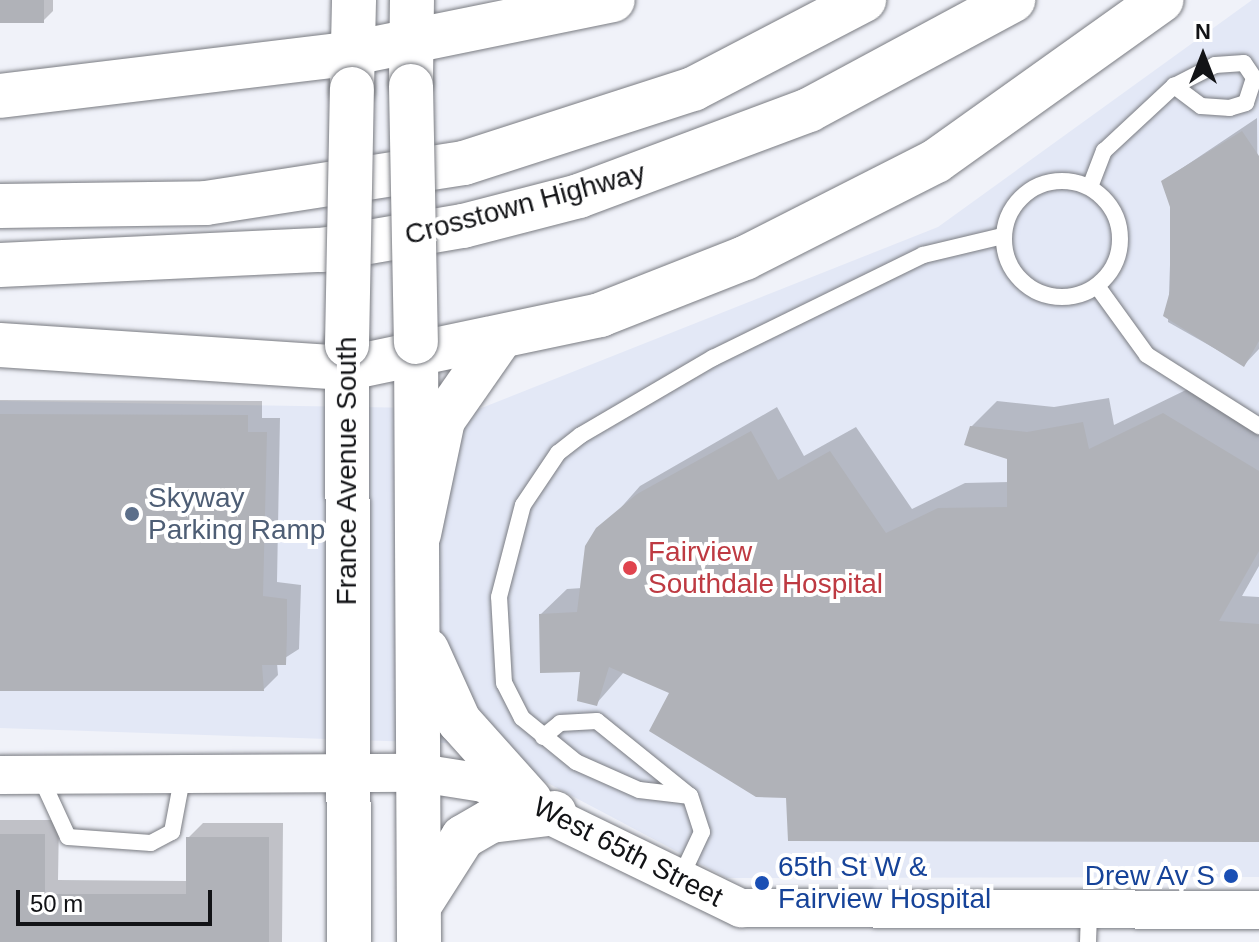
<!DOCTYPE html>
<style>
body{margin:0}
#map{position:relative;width:1259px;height:942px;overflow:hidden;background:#f0f2f9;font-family:Helvetica,sans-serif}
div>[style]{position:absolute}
.built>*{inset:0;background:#e3e8f6}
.shadow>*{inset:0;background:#0003}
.building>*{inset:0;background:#b0b2b8;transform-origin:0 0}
.roads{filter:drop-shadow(0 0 2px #7a7c82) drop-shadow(0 0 2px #7a7c82)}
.service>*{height:16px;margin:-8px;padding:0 8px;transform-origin:8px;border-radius:8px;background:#fff}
.service>.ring{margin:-8px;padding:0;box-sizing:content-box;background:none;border:16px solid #fff;border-radius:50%}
.tertiary>*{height:38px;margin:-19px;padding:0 19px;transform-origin:19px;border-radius:19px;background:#fff}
.secondary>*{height:44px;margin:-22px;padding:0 22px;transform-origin:22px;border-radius:22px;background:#fff}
.motorway>*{height:44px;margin:-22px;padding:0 22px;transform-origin:22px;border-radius:22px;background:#fff}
.bridges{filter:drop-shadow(0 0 2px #7a7c82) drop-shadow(0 0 2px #7a7c82)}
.secondary-bridge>*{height:44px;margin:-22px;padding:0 22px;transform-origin:22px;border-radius:22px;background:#fff}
.dots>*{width:22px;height:22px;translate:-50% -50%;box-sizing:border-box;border:4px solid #fff;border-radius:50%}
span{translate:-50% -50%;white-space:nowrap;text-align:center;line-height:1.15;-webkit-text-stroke:8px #fff;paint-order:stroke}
.street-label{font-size:28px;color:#121316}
.service-label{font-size:28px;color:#4e5e75}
.left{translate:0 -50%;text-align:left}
.health-label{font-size:28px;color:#be3a42}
.transit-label{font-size:28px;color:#164399}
.right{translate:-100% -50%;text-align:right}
.north{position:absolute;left:1163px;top:16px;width:80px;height:80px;-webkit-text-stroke:6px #fff;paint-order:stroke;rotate:0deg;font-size:22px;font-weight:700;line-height:32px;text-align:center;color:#121316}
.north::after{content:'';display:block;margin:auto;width:28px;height:36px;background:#121316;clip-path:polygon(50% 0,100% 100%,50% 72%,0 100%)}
.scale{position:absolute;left:16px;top:890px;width:196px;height:36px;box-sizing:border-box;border:4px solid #121316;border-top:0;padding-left:10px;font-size:24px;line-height:28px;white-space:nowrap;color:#121316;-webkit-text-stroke:6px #fff;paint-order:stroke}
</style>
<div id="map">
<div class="built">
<div style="clip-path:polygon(1252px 0,1259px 0,1259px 877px,727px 878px,474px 744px,0 728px,0 401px,479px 409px,938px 227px)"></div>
</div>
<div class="shadow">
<div style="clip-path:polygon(0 0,53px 0,53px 11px,44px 20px,0 21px)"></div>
<div style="clip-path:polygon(1257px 118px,1259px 349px,1244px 365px,1168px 322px,1172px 207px,1163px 181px)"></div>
<div style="clip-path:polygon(1190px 388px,1259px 431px,1259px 566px,1242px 596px,1259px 597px,1259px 840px,788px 796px,672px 692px,624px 672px,596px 704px,582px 670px,541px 614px,567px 589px,582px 588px,587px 546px,640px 486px,777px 407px,804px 456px,856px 427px,912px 509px,965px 483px,1009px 482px,1009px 457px,971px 427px,997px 401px,1054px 407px,1109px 398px,1114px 425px)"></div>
<div style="clip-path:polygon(0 400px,262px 401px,262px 418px,280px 418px,277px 582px,301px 585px,299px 649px,277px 663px,278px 675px,264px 689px,0 689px)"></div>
<div style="clip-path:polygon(0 820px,59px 820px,58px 880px,188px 881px,188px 838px,203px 823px,283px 823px,282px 942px,0 942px)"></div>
</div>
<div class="building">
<div style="left:0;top:0;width:44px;height:23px"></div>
<div style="clip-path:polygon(1242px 131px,1259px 156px,1259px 341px,1244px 367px,1163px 316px,1170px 291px,1170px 207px,1161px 181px)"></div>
<div style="clip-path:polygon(1163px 413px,1259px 471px,1259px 551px,1219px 621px,1259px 624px,1259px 842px,788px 841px,786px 798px,756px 797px,649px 731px,669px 693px,609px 667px,597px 706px,577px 701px,580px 672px,540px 673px,539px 614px,577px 612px,585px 546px,596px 528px,637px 494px,751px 431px,778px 480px,830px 451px,886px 533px,938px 508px,1007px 507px,1007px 459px,964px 445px,970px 426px,1027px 432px,1083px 422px,1089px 449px)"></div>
<div style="clip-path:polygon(0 414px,248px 415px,248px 432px,267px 432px,263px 596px,287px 599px,287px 632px,286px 665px,262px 665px,264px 691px,0 691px)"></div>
<div style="clip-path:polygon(0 834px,45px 834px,45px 894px,186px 894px,186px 837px,269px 837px,269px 942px,0 942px)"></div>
</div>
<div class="roads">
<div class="service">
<div class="ring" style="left:1004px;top:181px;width:100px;height:100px"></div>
<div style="left:1090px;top:187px;width:39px;rotate:-69deg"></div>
<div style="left:1104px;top:151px;width:96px;rotate:-42.9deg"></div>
<div style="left:1174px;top:86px;width:46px;rotate:-27.1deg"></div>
<div style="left:1215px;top:65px;width:29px;rotate:-4deg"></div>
<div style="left:1244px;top:63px;width:18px;rotate:56deg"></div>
<div style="left:1254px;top:78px;width:26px;rotate:108deg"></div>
<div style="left:1246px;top:103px;width:17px;rotate:163deg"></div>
<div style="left:1230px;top:108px;width:29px;rotate:-176deg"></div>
<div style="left:1201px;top:106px;width:34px;rotate:-143deg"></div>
<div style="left:1097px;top:286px;width:85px;rotate:54.1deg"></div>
<div style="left:1147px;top:355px;width:133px;rotate:32.4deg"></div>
<div style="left:543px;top:737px;width:22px;rotate:-39deg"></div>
<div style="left:560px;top:723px;width:37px;rotate:-3deg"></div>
<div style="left:597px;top:721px;width:119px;rotate:38.9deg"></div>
<div style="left:40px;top:776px;width:67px;rotate:65.3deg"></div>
<div style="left:68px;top:837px;width:83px;rotate:4.1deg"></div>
<div style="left:151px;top:843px;width:24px;rotate:-28deg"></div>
<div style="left:172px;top:832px;width:59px;rotate:-79.3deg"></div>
<div style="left:679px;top:881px;width:54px;rotate:-64.9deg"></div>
<div style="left:702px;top:832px;width:38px;rotate:-108deg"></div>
<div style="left:690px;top:796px;width:51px;rotate:-173.3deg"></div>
<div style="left:639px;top:790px;width:69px;rotate:-156deg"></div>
<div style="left:576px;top:762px;width:70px;rotate:-140.8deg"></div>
<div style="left:522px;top:718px;width:39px;rotate:-117deg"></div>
<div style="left:504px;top:683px;width:86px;rotate:-93.3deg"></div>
<div style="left:499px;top:597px;width:95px;rotate:-75.4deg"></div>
<div style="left:523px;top:505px;width:63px;rotate:-56.1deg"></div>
<div style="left:558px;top:453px;width:29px;rotate:-38deg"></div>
<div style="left:581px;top:435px;width:153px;rotate:-30.3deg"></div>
<div style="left:713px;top:358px;width:234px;rotate:-26.1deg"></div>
<div style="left:923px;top:255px;width:82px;rotate:-13.4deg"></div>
<div style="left:1088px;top:942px;width:31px;rotate:-88deg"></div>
</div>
<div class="tertiary">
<div style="left:0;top:775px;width:420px;rotate:-0.3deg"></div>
<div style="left:420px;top:773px;width:64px;rotate:9deg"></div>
<div style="left:483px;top:783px;width:287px;rotate:25.9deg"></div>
<div style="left:741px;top:908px;width:518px;rotate:0.22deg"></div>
</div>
<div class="secondary">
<div style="left:411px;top:80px;width:80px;rotate:-89.3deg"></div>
<div style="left:352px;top:89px;width:89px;rotate:-88.7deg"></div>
<div style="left:416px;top:342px;width:600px;rotate:89.71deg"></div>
<div style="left:347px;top:345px;width:597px;rotate:89.81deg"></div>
<div style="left:427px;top:650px;width:78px;rotate:65.7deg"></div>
<div style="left:459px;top:721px;width:106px;rotate:48.1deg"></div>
<div style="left:421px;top:903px;width:78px;rotate:-57.5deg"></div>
<div style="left:463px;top:837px;width:32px;rotate:-30deg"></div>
<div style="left:491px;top:821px;width:64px;rotate:-7.1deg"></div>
</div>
<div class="motorway">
<div style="left:0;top:96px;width:356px;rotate:-6.9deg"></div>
<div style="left:353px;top:53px;width:265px;rotate:-11.5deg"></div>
<div style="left:0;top:206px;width:206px;rotate:-0.8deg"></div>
<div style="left:206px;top:203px;width:261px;rotate:-8.8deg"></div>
<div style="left:464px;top:163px;width:241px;rotate:-17.9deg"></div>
<div style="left:693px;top:89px;width:193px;rotate:-27.5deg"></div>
<div style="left:0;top:265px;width:322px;rotate:-2.7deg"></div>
<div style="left:322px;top:250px;width:143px;rotate:-9.7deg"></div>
<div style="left:463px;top:226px;width:120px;rotate:-14.5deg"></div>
<div style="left:579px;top:196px;width:246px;rotate:-20.5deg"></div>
<div style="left:809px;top:110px;width:232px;rotate:-28.3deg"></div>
<div style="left:0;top:345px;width:350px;rotate:3.8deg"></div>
<div style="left:349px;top:368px;width:257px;rotate:-11.9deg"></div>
<div style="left:600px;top:315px;width:156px;rotate:-21.5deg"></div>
<div style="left:745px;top:258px;width:214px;rotate:-26.9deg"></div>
<div style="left:936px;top:161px;width:277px;rotate:-35.5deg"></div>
<div style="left:419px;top:534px;width:116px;rotate:-78.1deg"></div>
<div style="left:443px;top:420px;width:101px;rotate:-55.1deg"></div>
</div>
</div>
<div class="bridges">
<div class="secondary-bridge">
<div style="left:411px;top:86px;width:256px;rotate:88.9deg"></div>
<div style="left:347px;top:345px;width:256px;rotate:-88.9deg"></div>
</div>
</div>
<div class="dots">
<div style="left:132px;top:514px;background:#5c6f8a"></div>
<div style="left:630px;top:568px;background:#e0444e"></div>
<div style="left:1231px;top:876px;background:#1a4fb4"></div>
<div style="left:762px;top:883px;background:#1a4fb4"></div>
</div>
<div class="street-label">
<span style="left:525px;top:204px;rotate:-15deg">Crosstown Highway</span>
<span style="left:347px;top:471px;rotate:-90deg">France Avenue South</span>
<span style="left:628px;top:852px;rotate:27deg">West 65th Street</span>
</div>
<div class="service-label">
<span class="left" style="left:148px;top:514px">Skyway<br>Parking Ramp</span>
</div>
<div class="health-label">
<span class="left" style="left:648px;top:568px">Fairview<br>Southdale Hospital</span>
</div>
<div class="transit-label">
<span class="left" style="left:778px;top:883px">65th St W &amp;<br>Fairview Hospital</span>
<span class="right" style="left:1215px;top:876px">Drew Av S</span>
</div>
<div class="north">N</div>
<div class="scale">50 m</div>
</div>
